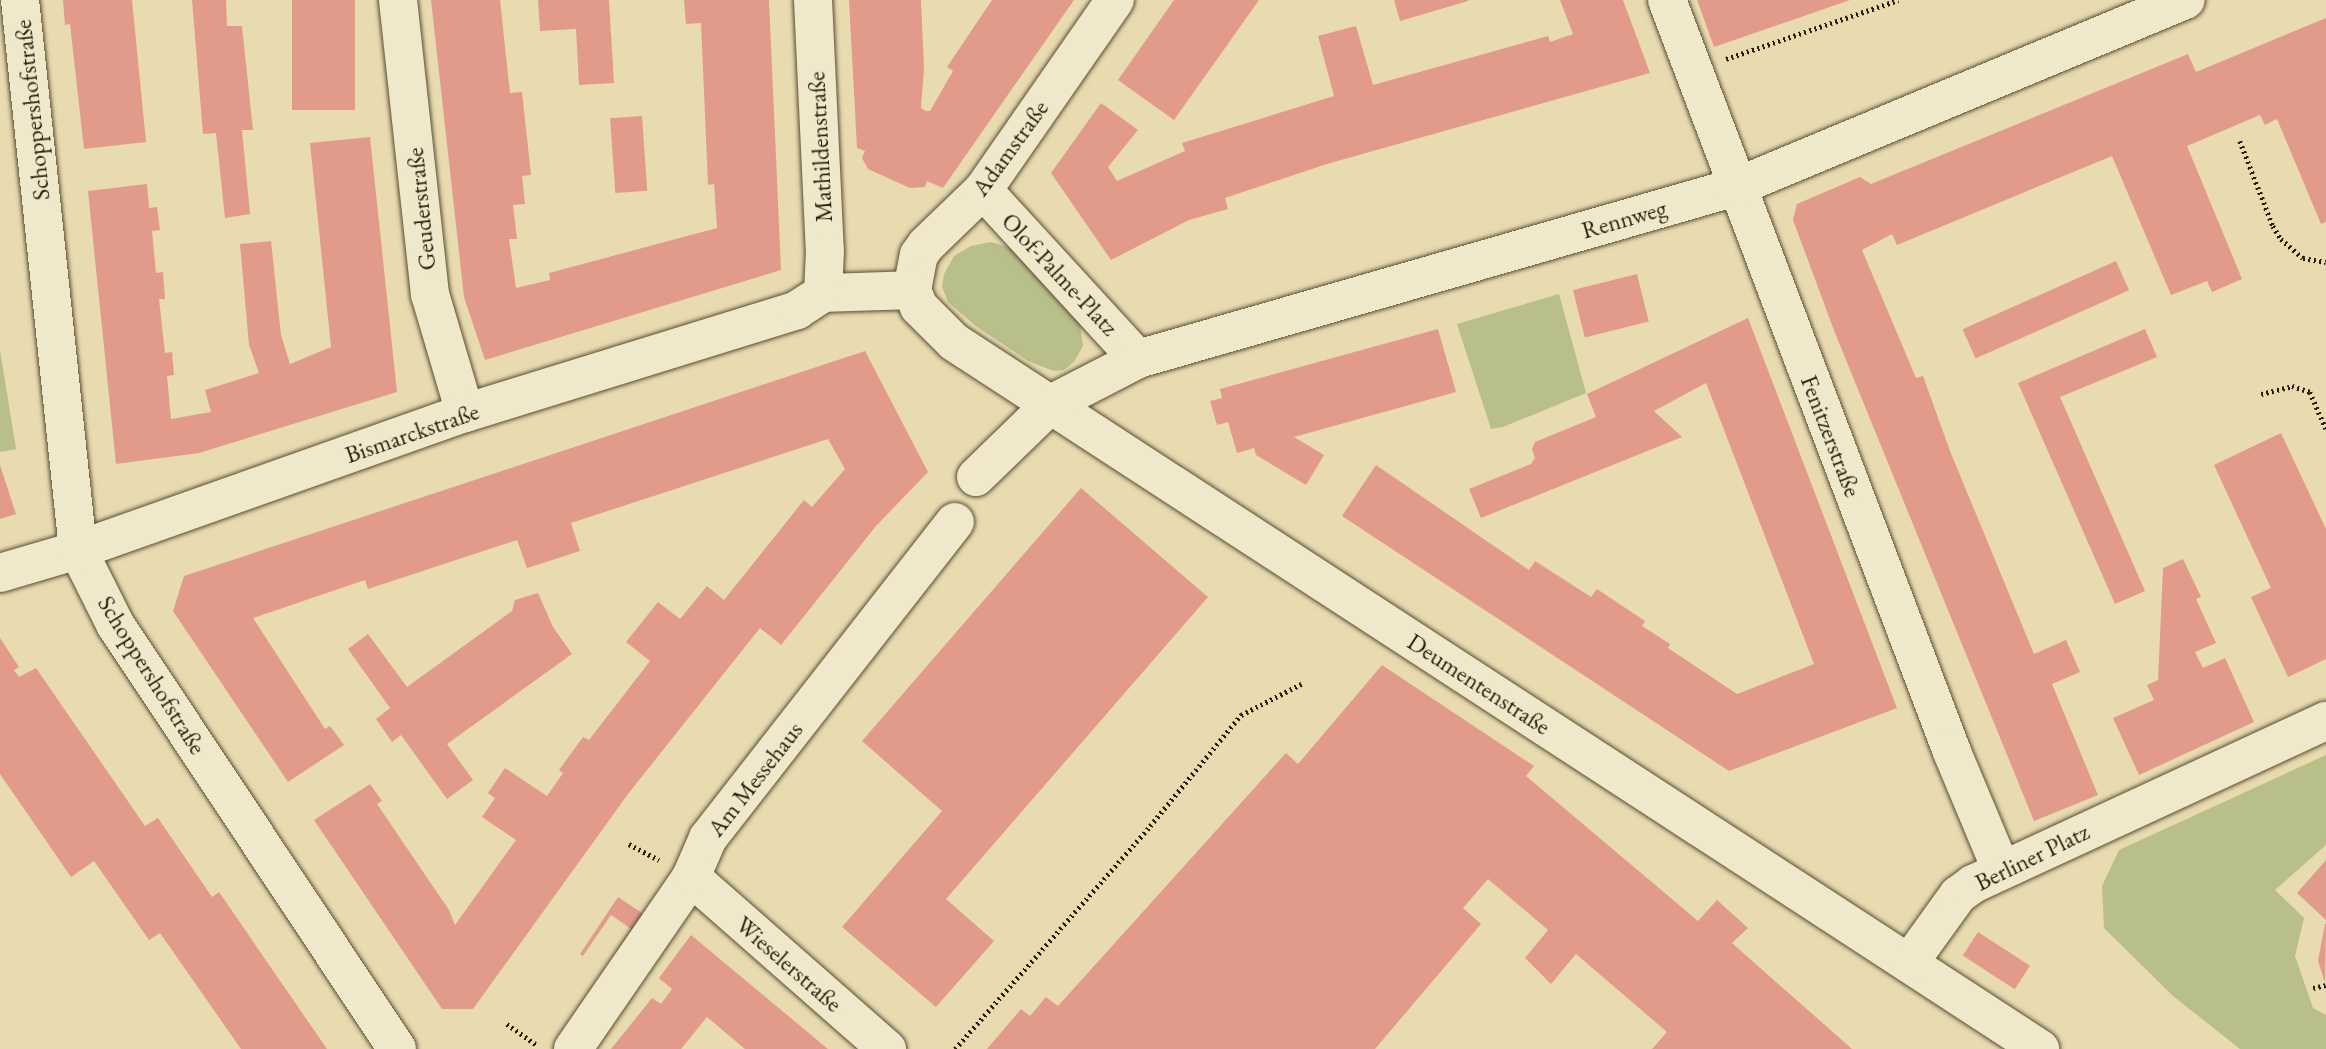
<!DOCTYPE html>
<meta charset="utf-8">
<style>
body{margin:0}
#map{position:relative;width:2326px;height:1049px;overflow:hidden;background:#e8dbaf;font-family:"EB Garamond",serif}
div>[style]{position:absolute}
.green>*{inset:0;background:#b9bf88}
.building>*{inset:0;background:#e29b8b;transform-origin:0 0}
.path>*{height:4.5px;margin-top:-2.25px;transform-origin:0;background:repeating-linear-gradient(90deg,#2a1c0a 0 2px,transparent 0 5.5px)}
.roads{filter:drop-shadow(0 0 2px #5a4c33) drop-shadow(0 0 2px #5a4c33)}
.minor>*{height:38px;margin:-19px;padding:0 19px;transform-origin:19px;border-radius:19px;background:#f0e8cb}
span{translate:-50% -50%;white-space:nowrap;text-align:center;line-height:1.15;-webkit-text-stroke:6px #f0e8cb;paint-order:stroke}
.street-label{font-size:24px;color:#2a1c0a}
</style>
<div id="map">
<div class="green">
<div style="clip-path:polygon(991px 242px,1014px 249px,1080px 323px,1083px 346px,1074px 362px,1064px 370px,1054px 371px,1028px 361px,977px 327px,948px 302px,942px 287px,944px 274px,954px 256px,971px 246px)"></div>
<div style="clip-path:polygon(1559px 294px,1586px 393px,1503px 427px,1491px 429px,1457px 324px)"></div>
<div style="clip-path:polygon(0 350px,16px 449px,0 452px)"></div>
<div style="clip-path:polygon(2326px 755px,2326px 845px,2275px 890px,2304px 918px,2295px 956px,2313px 1008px,2326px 1015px,2326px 1049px,2240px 1049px,2173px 996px,2104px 928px,2102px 886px,2119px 850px)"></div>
</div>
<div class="building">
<div style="clip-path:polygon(63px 0,132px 0,146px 142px,84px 149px,70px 24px,65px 25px)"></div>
<div style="clip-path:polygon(192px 0,226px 0,227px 26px,242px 26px,253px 130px,242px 130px,250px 214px,225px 218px,216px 133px,203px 134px)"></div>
<div style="left:292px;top:0;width:63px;height:110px"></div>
<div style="clip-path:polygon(431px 0,500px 0,510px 93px,522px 92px,531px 175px,522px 176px,525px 204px,513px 205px,517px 239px,509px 239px,516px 288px,550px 280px,549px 273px,717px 228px,714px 184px,708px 185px,701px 23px,686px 24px,684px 0,769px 0,781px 270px,485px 360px,464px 297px)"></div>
<div style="clip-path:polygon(538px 0,609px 0,614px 83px,579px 85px,576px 29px,540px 31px)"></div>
<div style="clip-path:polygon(849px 0,921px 0,924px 69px,921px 108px,926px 111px,930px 111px,953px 71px,947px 67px,992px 0,1074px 0,943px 188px,927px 181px,925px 187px,910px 188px,868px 169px,862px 158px,865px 151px,857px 148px)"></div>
<div style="clip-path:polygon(1174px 0,1259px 0,1174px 120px,1118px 80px)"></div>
<div style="clip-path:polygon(1394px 0,1468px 0,1468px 1px,1400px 21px)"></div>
<div style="clip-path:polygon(1560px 0,1623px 0,1650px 73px,1327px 164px,1225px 198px,1228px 209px,1189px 220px,1111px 260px,1051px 173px,1101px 103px,1138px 130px,1108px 167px,1117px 181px,1185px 151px,1182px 143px,1334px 96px,1318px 36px,1356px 26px,1373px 85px,1548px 36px,1550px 42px,1573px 34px)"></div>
<div style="clip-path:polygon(1697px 0,1850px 0,1714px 47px)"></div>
<div style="clip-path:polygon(2326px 18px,2326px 222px,2321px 224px,2277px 119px,2265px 125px,2260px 115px,2187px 146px,2242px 279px,2212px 292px,2207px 281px,2171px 295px,2112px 156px,1897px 245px,1892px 234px,1862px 250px,1916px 378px,1923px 376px,1950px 451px,2034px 654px,2066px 640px,2080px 672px,2052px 684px,2098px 795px,2034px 821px,1835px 333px,1793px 220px,1797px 204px,1860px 177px,1871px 184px,2188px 54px,2196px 72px)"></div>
<div style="left:642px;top:116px;width:75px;height:32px;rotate:86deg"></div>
<div style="clip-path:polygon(370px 137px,397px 392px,199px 453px,116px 464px,88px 191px,147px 184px,149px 208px,157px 207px,160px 230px,152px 231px,156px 273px,163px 272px,165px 299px,159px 299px,165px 353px,172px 352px,174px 375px,167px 376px,171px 419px,211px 412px,205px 390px,259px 373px,249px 345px,240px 244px,271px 241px,281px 335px,290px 364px,331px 347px,310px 143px)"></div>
<div style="left:2116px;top:261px;width:32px;height:168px;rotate:66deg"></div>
<div style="left:1637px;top:274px;width:49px;height:66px;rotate:76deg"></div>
<div style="clip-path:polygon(1748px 318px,1897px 708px,1729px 771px,1342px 516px,1376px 465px,1529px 570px,1535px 561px,1591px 597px,1597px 589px,1645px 621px,1642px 626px,1670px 644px,1668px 648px,1737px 694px,1814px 664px,1706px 383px,1654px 411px,1682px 437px,1481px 518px,1469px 489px,1531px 464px,1535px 458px,1532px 449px,1535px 442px,1596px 417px,1587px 394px)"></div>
<div style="clip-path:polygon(1438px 329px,1456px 392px,1294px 437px,1324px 455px,1306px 485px,1256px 455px,1254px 448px,1237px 453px,1228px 422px,1217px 425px,1210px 401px,1222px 398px,1220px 389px)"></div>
<div style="clip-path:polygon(2145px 329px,2157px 357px,2060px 397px,2145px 591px,2115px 604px,2018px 383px)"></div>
<div style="clip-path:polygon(865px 351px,928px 472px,876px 526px,781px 645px,760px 628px,628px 794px,473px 1009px,442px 1009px,314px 820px,370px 784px,382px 801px,377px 804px,449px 910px,455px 925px,516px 840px,482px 817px,495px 798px,488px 793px,505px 768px,547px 796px,563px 773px,559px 770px,583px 737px,589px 740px,650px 661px,626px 642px,658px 602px,680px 619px,707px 586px,724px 600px,804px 500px,812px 507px,845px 469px,828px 439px,571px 523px,580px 551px,543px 563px,527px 568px,517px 540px,368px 589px,365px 580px,253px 618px,325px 729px,330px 726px,344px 745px,288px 782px,173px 611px,184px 576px)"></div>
<div style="clip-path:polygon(2281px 433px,2326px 529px,2326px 659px,2288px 677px,2251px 597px,2271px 588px,2214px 465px)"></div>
<div style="clip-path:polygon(0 465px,16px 514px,0 519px)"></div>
<div style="clip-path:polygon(1081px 488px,1208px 597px,946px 899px,994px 941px,936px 1007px,842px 927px,942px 811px,862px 741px)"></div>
<div style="clip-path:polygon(2183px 559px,2201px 597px,2196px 599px,2216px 643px,2195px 652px,2203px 668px,2225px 658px,2254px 722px,2139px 775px,2113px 718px,2154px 700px,2147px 685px,2158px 680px,2163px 568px)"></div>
<div style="clip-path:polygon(538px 593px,553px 627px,572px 654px,447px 744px,473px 780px,447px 799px,401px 735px,392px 742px,376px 719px,390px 708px,348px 649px,368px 634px,407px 687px,512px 611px,515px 600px)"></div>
<div style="clip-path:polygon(0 638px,19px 667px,14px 670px,19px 677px,36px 668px,145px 826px,158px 818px,212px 897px,219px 892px,327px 1049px,241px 1049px,160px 933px,149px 940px,94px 861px,71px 877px,0 774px)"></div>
<div style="clip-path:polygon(1382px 665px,1534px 766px,1526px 776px,1698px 921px,1717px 900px,1748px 928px,1732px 943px,1852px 1049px,1652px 1049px,1667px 1032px,1576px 954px,1551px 984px,1525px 958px,1548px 930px,1488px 879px,1463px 908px,1481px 924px,1375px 1049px,987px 1049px,1021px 1009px,1030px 1016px,1046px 997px,1058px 1006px,1286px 753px,1298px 764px)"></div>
<div style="clip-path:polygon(2326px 860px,2326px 920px,2297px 893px)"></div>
<div style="clip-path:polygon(618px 897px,645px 915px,608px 972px,604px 970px,631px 929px,617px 919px,611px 915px,583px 956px,580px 954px)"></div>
<div style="clip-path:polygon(2325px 924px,2326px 924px,2325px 983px,2318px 961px)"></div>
<div style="left:1978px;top:932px;width:62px;height:28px;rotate:33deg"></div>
<div style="clip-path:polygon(691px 935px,828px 1049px,745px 1049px,707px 1017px,681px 1049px,611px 1049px,652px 998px,661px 1004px,672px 989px,659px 978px)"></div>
</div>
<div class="path">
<div style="left:1726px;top:59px;width:182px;rotate:-18.9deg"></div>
<div style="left:2240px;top:141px;width:91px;rotate:68.8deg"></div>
<div style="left:2273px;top:226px;width:15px;rotate:58deg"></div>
<div style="left:2281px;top:239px;width:29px;rotate:41deg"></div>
<div style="left:2303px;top:258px;width:23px;rotate:10deg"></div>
<div style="left:2261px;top:394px;width:32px;rotate:-14deg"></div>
<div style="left:2292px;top:386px;width:19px;rotate:18deg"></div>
<div style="left:2310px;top:392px;width:40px;rotate:66.6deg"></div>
<div style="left:629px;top:844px;width:34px;rotate:28deg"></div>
<div style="left:2313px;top:988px;width:13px;rotate:-13deg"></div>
<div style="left:507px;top:1024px;width:37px;rotate:35deg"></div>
<div style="left:955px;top:1049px;width:296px;rotate:-48.8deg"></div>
<div style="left:1150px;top:826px;width:144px;rotate:-50.7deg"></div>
<div style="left:1241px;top:715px;width:68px;rotate:-27.3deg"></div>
</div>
<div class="roads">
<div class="minor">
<div style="left:20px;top:0;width:553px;rotate:83.98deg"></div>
<div style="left:78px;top:550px;width:83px;rotate:63.4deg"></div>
<div style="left:115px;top:624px;width:510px;rotate:56.43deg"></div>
<div style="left:398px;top:0;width:296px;rotate:83.8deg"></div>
<div style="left:430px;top:294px;width:124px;rotate:73.6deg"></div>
<div style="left:813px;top:0;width:251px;rotate:87.3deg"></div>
<div style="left:825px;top:251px;width:42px;rotate:92.7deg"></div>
<div style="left:1667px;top:0;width:804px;rotate:69.24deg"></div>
<div style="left:1952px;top:752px;width:127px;rotate:67.3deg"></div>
<div style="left:983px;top:190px;width:229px;rotate:47.5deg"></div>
<div style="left:912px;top:290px;width:18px;rotate:68deg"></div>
<div style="left:919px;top:307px;width:49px;rotate:45deg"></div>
<div style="left:954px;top:342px;width:1296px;rotate:33.06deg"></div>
<div style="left:912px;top:290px;width:36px;rotate:-79deg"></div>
<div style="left:919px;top:255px;width:12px;rotate:-55deg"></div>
<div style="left:926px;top:245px;width:79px;rotate:-44deg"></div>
<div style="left:983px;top:190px;width:231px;rotate:-55.2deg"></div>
<div style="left:823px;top:293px;width:89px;rotate:-1.9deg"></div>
<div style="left:976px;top:477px;width:105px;rotate:-44.2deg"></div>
<div style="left:1051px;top:404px;width:98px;rotate:-27.3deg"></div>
<div style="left:1138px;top:359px;width:622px;rotate:-16.05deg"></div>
<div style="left:1736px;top:187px;width:487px;rotate:-22.6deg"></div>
<div style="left:0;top:573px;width:81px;rotate:-16.4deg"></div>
<div style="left:78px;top:550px;width:411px;rotate:-19.5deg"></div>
<div style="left:465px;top:413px;width:348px;rotate:-17.2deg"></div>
<div style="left:797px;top:310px;width:31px;rotate:-33deg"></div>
<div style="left:691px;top:877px;width:261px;rotate:41.3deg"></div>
<div style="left:1909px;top:963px;width:84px;rotate:-54.2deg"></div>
<div style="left:1958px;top:895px;width:19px;rotate:-36deg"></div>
<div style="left:1973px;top:884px;width:389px;rotate:-24.8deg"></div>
<div style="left:573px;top:1049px;width:209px;rotate:-55.5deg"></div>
<div style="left:691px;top:877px;width:43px;rotate:-66.4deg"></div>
<div style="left:708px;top:838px;width:401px;rotate:-52deg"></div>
</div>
</div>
<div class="street-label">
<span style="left:32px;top:110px;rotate:-96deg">Schoppershofstraße</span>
<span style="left:820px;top:147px;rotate:-93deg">Mathildenstraße</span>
<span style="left:1010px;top:148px;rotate:-54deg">Adamstraße</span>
<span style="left:421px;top:209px;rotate:-96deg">Geuderstraße</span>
<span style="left:1624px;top:219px;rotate:-16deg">Rennweg</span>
<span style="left:1060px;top:274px;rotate:47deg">Olof-Palme-Platz</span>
<span style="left:412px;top:433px;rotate:-19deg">Bismarckstraße</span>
<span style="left:1831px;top:436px;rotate:69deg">Fenitzerstraße</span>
<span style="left:152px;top:675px;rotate:58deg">Schoppershofstraße</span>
<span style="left:1479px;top:684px;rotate:33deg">Deumentenstraße</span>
<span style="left:755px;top:779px;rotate:-52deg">Am Messehaus</span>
<span style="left:2032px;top:857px;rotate:-26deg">Berliner Platz</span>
<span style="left:789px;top:964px;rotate:41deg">Wieselerstraße</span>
</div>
</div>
